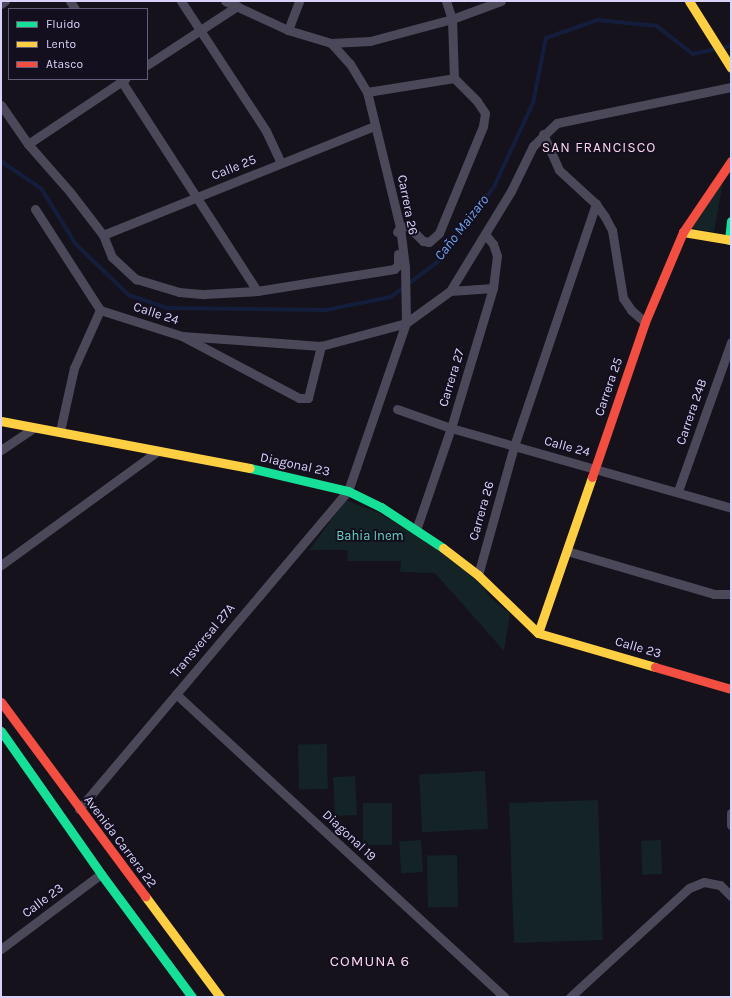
<!DOCTYPE html>
<meta charset="utf-8">
<style>
body{margin:0}
#map{position:relative;width:732px;height:998px;overflow:hidden;background:#15121c;font-family:Karla,sans-serif}
div>[style]{position:absolute}
.green>*{inset:0;background:#132326;transform-origin:0 0}
.stream>*{height:3.5px;margin:-1.75px;padding:0 1.75px;transform-origin:1.75px;border-radius:1.75px;background:#131e3c}
.street>*{height:9px;margin:-4.5px;padding:0 4.5px;transform-origin:4.5px;border-radius:4.5px;background:#4b485a}
.fast>*{height:9px;margin:-4.5px;padding:0 4.5px;transform-origin:4.5px;border-radius:4.5px;background:#16e098}
.slow>*{height:9px;margin:-4.5px;padding:0 4.5px;transform-origin:4.5px;border-radius:4.5px;background:#ffcf43}
.jam>*{height:9px;margin:-4.5px;padding:0 4.5px;transform-origin:4.5px;border-radius:4.5px;background:#f24e42}
span{translate:-50% -50%;white-space:nowrap;text-align:center;line-height:1.15;-webkit-text-stroke:4px #140f1f;paint-order:stroke}
.street-label{font-size:13px;color:#dbd2fa}
.park-label{font-size:13px;color:#67d1c3}
.neighbourhood-label{font-size:14px;color:#fad4e8;letter-spacing:1px}
.water-label{font-size:14px;color:#6ca3ee;font-style:italic}
.quarter-label{font-size:15px;color:#fad4e8;letter-spacing:1px}
.frame{position:absolute;inset:0;border:2px solid #dbd2fa;pointer-events:none}
.legend{position:absolute;left:8px;top:8px;width:140px;height:72px;box-sizing:border-box;background:#140f1f;border:1px solid #645d77;margin:0;padding:5px 7px;list-style:none;font-size:12px;color:#dbd2fa}
.legend li{display:flex;align-items:center;gap:8px;height:20px}
.legend b{width:20px;border:1px solid #645d77}
</style>
<div id="map">
<div class="green">
<div style="clip-path:polygon(724px 176px,714px 232px,690px 228px)"></div>
<div style="clip-path:polygon(346px 500px,377px 512px,414px 534px,476px 577px,490px 597px,510px 614px,504px 651px,435px 573px,400px 572px,401px 561px,347px 561px,348px 550px,309px 550px)"></div>
<div style="left:327px;top:744px;width:45px;height:29px;rotate:89deg"></div>
<div style="left:485px;top:771px;width:58px;height:66px;rotate:87deg"></div>
<div style="left:355px;top:776px;width:39px;height:22px;rotate:87deg"></div>
<div style="left:598px;top:800px;width:140px;height:89px;rotate:88deg"></div>
<div style="left:363px;top:803px;width:29px;height:42px"></div>
<div style="left:421px;top:840px;width:32px;height:22px;rotate:86deg"></div>
<div style="left:661px;top:840px;width:34px;height:20px;rotate:88deg"></div>
<div style="left:457px;top:855px;width:52px;height:30px;rotate:89deg"></div>
</div>
<div class="stream">
<div style="left:722px;top:48px;width:9px;rotate:-13deg"></div>
<div style="left:1px;top:161px;width:50px;rotate:34.3deg"></div>
<div style="left:42px;top:189px;width:65px;rotate:58.3deg"></div>
<div style="left:76px;top:244px;width:74px;rotate:43.9deg"></div>
<div style="left:129px;top:295px;width:40px;rotate:18.9deg"></div>
<div style="left:167px;top:308px;width:159px;rotate:0.7deg"></div>
<div style="left:326px;top:310px;width:66px;rotate:-11.3deg"></div>
<div style="left:391px;top:297px;width:60px;rotate:-36.9deg"></div>
<div style="left:439px;top:261px;width:92px;rotate:-53.4deg"></div>
<div style="left:494px;top:187px;width:93px;rotate:-65.1deg"></div>
<div style="left:533px;top:103px;width:66px;rotate:-78.7deg"></div>
<div style="left:546px;top:38px;width:55px;rotate:-19.1deg"></div>
<div style="left:598px;top:20px;width:59px;rotate:5.8deg"></div>
<div style="left:657px;top:26px;width:46px;rotate:37.9deg"></div>
<div style="left:693px;top:54px;width:24px;rotate:-12deg"></div>
</div>
<div class="street">
<div style="left:70px;top:1px;width:9px;rotate:58deg"></div>
<div style="left:181px;top:1px;width:155px;rotate:56.8deg"></div>
<div style="left:266px;top:131px;width:35px;rotate:65deg"></div>
<div style="left:446px;top:1px;width:19px;rotate:72deg"></div>
<div style="left:452px;top:19px;width:59px;rotate:88.1deg"></div>
<div style="left:1px;top:4px;width:5px;rotate:-37deg"></div>
<div style="left:288px;top:30px;width:31px;rotate:-69deg"></div>
<div style="left:331px;top:43px;width:39px;rotate:-3deg"></div>
<div style="left:370px;top:41px;width:85px;rotate:-15deg"></div>
<div style="left:452px;top:19px;width:52px;rotate:-20.2deg"></div>
<div style="left:147px;top:65px;width:108px;rotate:-33.2deg"></div>
<div style="left:120px;top:79px;width:252px;rotate:57.1deg"></div>
<div style="left:367px;top:92px;width:88px;rotate:-9.1deg"></div>
<div style="left:1px;top:105px;width:47px;rotate:55.3deg"></div>
<div style="left:28px;top:144px;width:64px;rotate:48.8deg"></div>
<div style="left:70px;top:192px;width:54px;rotate:52.5deg"></div>
<div style="left:103px;top:235px;width:24px;rotate:68deg"></div>
<div style="left:112px;top:257px;width:33px;rotate:43deg"></div>
<div style="left:136px;top:279px;width:45px;rotate:16.8deg"></div>
<div style="left:179px;top:292px;width:25px;rotate:5deg"></div>
<div style="left:204px;top:294px;width:53px;rotate:-3.2deg"></div>
<div style="left:257px;top:291px;width:139px;rotate:-9.1deg"></div>
<div style="left:394px;top:269px;width:6px;rotate:-45deg"></div>
<div style="left:398px;top:265px;width:11px;rotate:-90deg"></div>
<div style="left:543px;top:134px;width:39px;rotate:66deg"></div>
<div style="left:559px;top:170px;width:50px;rotate:42.6deg"></div>
<div style="left:596px;top:204px;width:16px;rotate:55deg"></div>
<div style="left:605px;top:217px;width:15px;rotate:62deg"></div>
<div style="left:612px;top:230px;width:69px;rotate:80.8deg"></div>
<div style="left:623px;top:298px;width:14px;rotate:56deg"></div>
<div style="left:631px;top:310px;width:18px;rotate:41deg"></div>
<div style="left:28px;top:144px;width:117px;rotate:-33.8deg"></div>
<div style="left:35px;top:209px;width:120px;rotate:57.2deg"></div>
<div style="left:100px;top:310px;width:86px;rotate:17.6deg"></div>
<div style="left:182px;top:336px;width:132px;rotate:27.9deg"></div>
<div style="left:299px;top:398px;width:9px"></div>
<div style="left:308px;top:398px;width:54px;rotate:-76deg"></div>
<div style="left:397px;top:232px;width:6px;rotate:-59deg"></div>
<div style="left:400px;top:227px;width:8px;rotate:-7deg"></div>
<div style="left:408px;top:226px;width:21px;rotate:45deg"></div>
<div style="left:423px;top:241px;width:6px;rotate:9deg"></div>
<div style="left:429px;top:242px;width:13px;rotate:-42deg"></div>
<div style="left:439px;top:233px;width:116px;rotate:-67.6deg"></div>
<div style="left:483px;top:126px;width:13px;rotate:-81deg"></div>
<div style="left:485px;top:113px;width:14px;rotate:-124deg"></div>
<div style="left:477px;top:101px;width:33px;rotate:-135deg"></div>
<div style="left:103px;top:235px;width:292px;rotate:-21.9deg"></div>
<div style="left:450px;top:291px;width:43px;rotate:-4deg"></div>
<div style="left:182px;top:336px;width:139px;rotate:4.1deg"></div>
<div style="left:321px;top:346px;width:88px;rotate:-15.1deg"></div>
<div style="left:406px;top:323px;width:54px;rotate:-36deg"></div>
<div style="left:450px;top:291px;width:117px;rotate:-58.6deg"></div>
<div style="left:511px;top:191px;width:50px;rotate:-63.9deg"></div>
<div style="left:533px;top:146px;width:33px;rotate:-44deg"></div>
<div style="left:557px;top:123px;width:178px;rotate:-11.7deg"></div>
<div style="left:397px;top:409px;width:57px;rotate:19.4deg"></div>
<div style="left:451px;top:428px;width:291px;rotate:15.9deg"></div>
<div style="left:60px;top:431px;width:65px;rotate:-77.5deg"></div>
<div style="left:74px;top:368px;width:64px;rotate:-65.9deg"></div>
<div style="left:1px;top:450px;width:40px;rotate:-34deg"></div>
<div style="left:678px;top:491px;width:158px;rotate:-70.4deg"></div>
<div style="left:416px;top:530px;width:108px;rotate:-71.1deg"></div>
<div style="left:451px;top:428px;width:146px;rotate:-73.3deg"></div>
<div style="left:493px;top:288px;width:32px;rotate:-83deg"></div>
<div style="left:497px;top:256px;width:13px;rotate:-108deg"></div>
<div style="left:493px;top:244px;width:13px;rotate:-129deg"></div>
<div style="left:567px;top:551px;width:153px;rotate:16.3deg"></div>
<div style="left:714px;top:594px;width:17px"></div>
<div style="left:1px;top:565px;width:194px;rotate:-36deg"></div>
<div style="left:478px;top:575px;width:134px;rotate:-74.4deg"></div>
<div style="left:514px;top:446px;width:256px;rotate:-71.3deg"></div>
<div style="left:176px;top:694px;width:447px;rotate:42.7deg"></div>
<div style="left:79px;top:809px;width:417px;rotate:-49.8deg"></div>
<div style="left:348px;top:491px;width:178px;rotate:-71deg"></div>
<div style="left:406px;top:323px;width:56px;rotate:-91deg"></div>
<div style="left:405px;top:267px;width:40px;rotate:-97.1deg"></div>
<div style="left:400px;top:227px;width:139px;rotate:-103.7deg"></div>
<div style="left:367px;top:92px;width:33px;rotate:-121deg"></div>
<div style="left:350px;top:64px;width:28px;rotate:-132deg"></div>
<div style="left:331px;top:43px;width:45px;rotate:-163.2deg"></div>
<div style="left:288px;top:30px;width:69px;rotate:-155.3deg"></div>
<div style="left:731px;top:813px;width:12px;rotate:90deg"></div>
<div style="left:1px;top:949px;width:125px;rotate:-36.9deg"></div>
<div style="left:570px;top:997px;width:161px;rotate:-42.5deg"></div>
<div style="left:689px;top:888px;width:16px;rotate:-22deg"></div>
<div style="left:704px;top:882px;width:16px;rotate:11deg"></div>
<div style="left:720px;top:885px;width:16px;rotate:45deg"></div>
</div>
<div class="fast">
<div style="left:729px;top:240px;width:19px;rotate:-84deg"></div>
<div style="left:250px;top:468px;width:101px;rotate:13.2deg"></div>
<div style="left:348px;top:491px;width:37px;rotate:26deg"></div>
<div style="left:381px;top:507px;width:74px;rotate:33.5deg"></div>
<div style="left:1px;top:731px;width:174px;rotate:55deg"></div>
<div style="left:101px;top:874px;width:153px;rotate:53.5deg"></div>
</div>
<div class="slow">
<div style="left:689px;top:1px;width:79px;rotate:57.9deg"></div>
<div style="left:683px;top:232px;width:49px;rotate:9.5deg"></div>
<div style="left:1px;top:421px;width:253px;rotate:10.7deg"></div>
<div style="left:443px;top:548px;width:44px;rotate:37.6deg"></div>
<div style="left:478px;top:575px;width:83px;rotate:44deg"></div>
<div style="left:538px;top:633px;width:122px;rotate:16.2deg"></div>
<div style="left:538px;top:633px;width:165px;rotate:-70.9deg"></div>
<div style="left:145px;top:896px;width:126px;rotate:53.4deg"></div>
</div>
<div class="jam">
<div style="left:592px;top:477px;width:164px;rotate:-71.1deg"></div>
<div style="left:645px;top:322px;width:98px;rotate:-67.1deg"></div>
<div style="left:683px;top:232px;width:86px;rotate:-55.9deg"></div>
<div style="left:655px;top:667px;width:79px;rotate:16.1deg"></div>
<div style="left:1px;top:702px;width:242px;rotate:53.4deg"></div>
</div>
<div class="street-label">
<span style="left:234px;top:168px;rotate:-22deg">Calle 25</span>
<span style="left:407px;top:205px;rotate:79deg">Carrera 26</span>
<span style="left:156px;top:314px;rotate:18deg">Calle 24</span>
<span style="left:452px;top:378px;rotate:-73deg">Carrera 27</span>
<span style="left:609px;top:387px;rotate:-71deg">Carrera 25</span>
<span style="left:692px;top:412px;rotate:-71deg">Carrera 24B</span>
<span style="left:567px;top:447px;rotate:15deg">Calle 24</span>
<span style="left:295px;top:465px;rotate:12deg">Diagonal 23</span>
<span style="left:482px;top:511px;rotate:-74deg">Carrera 26</span>
<span style="left:203px;top:641px;rotate:-50deg">Transversal 27A</span>
<span style="left:638px;top:648px;rotate:16deg">Calle 23</span>
<span style="left:349px;top:836px;rotate:43deg">Diagonal 19</span>
<span style="left:120px;top:842px;rotate:53deg">Avenida Carrera 22</span>
<span style="left:43px;top:901px;rotate:-37deg">Calle 23</span>
</div>
<div class="park-label">
<span style="left:370px;top:536px">Bahia Inem</span>
</div>
<div class="neighbourhood-label">
<span style="left:599px;top:148px">SAN FRANCISCO</span>
</div>
<div class="water-label">
<span style="left:462px;top:228px;rotate:-52deg">Caño Maizaro</span>
</div>
<div class="quarter-label">
<span style="left:370px;top:962px">COMUNA 6</span>
</div>
<div class="frame"></div>
<ul class="legend">
<li><b style="height:5px;background:#16e098"></b>Fluido</li>
<li><b style="height:5px;background:#ffcf43"></b>Lento</li>
<li><b style="height:5px;background:#f24e42"></b>Atasco</li>
</ul>
</div>
